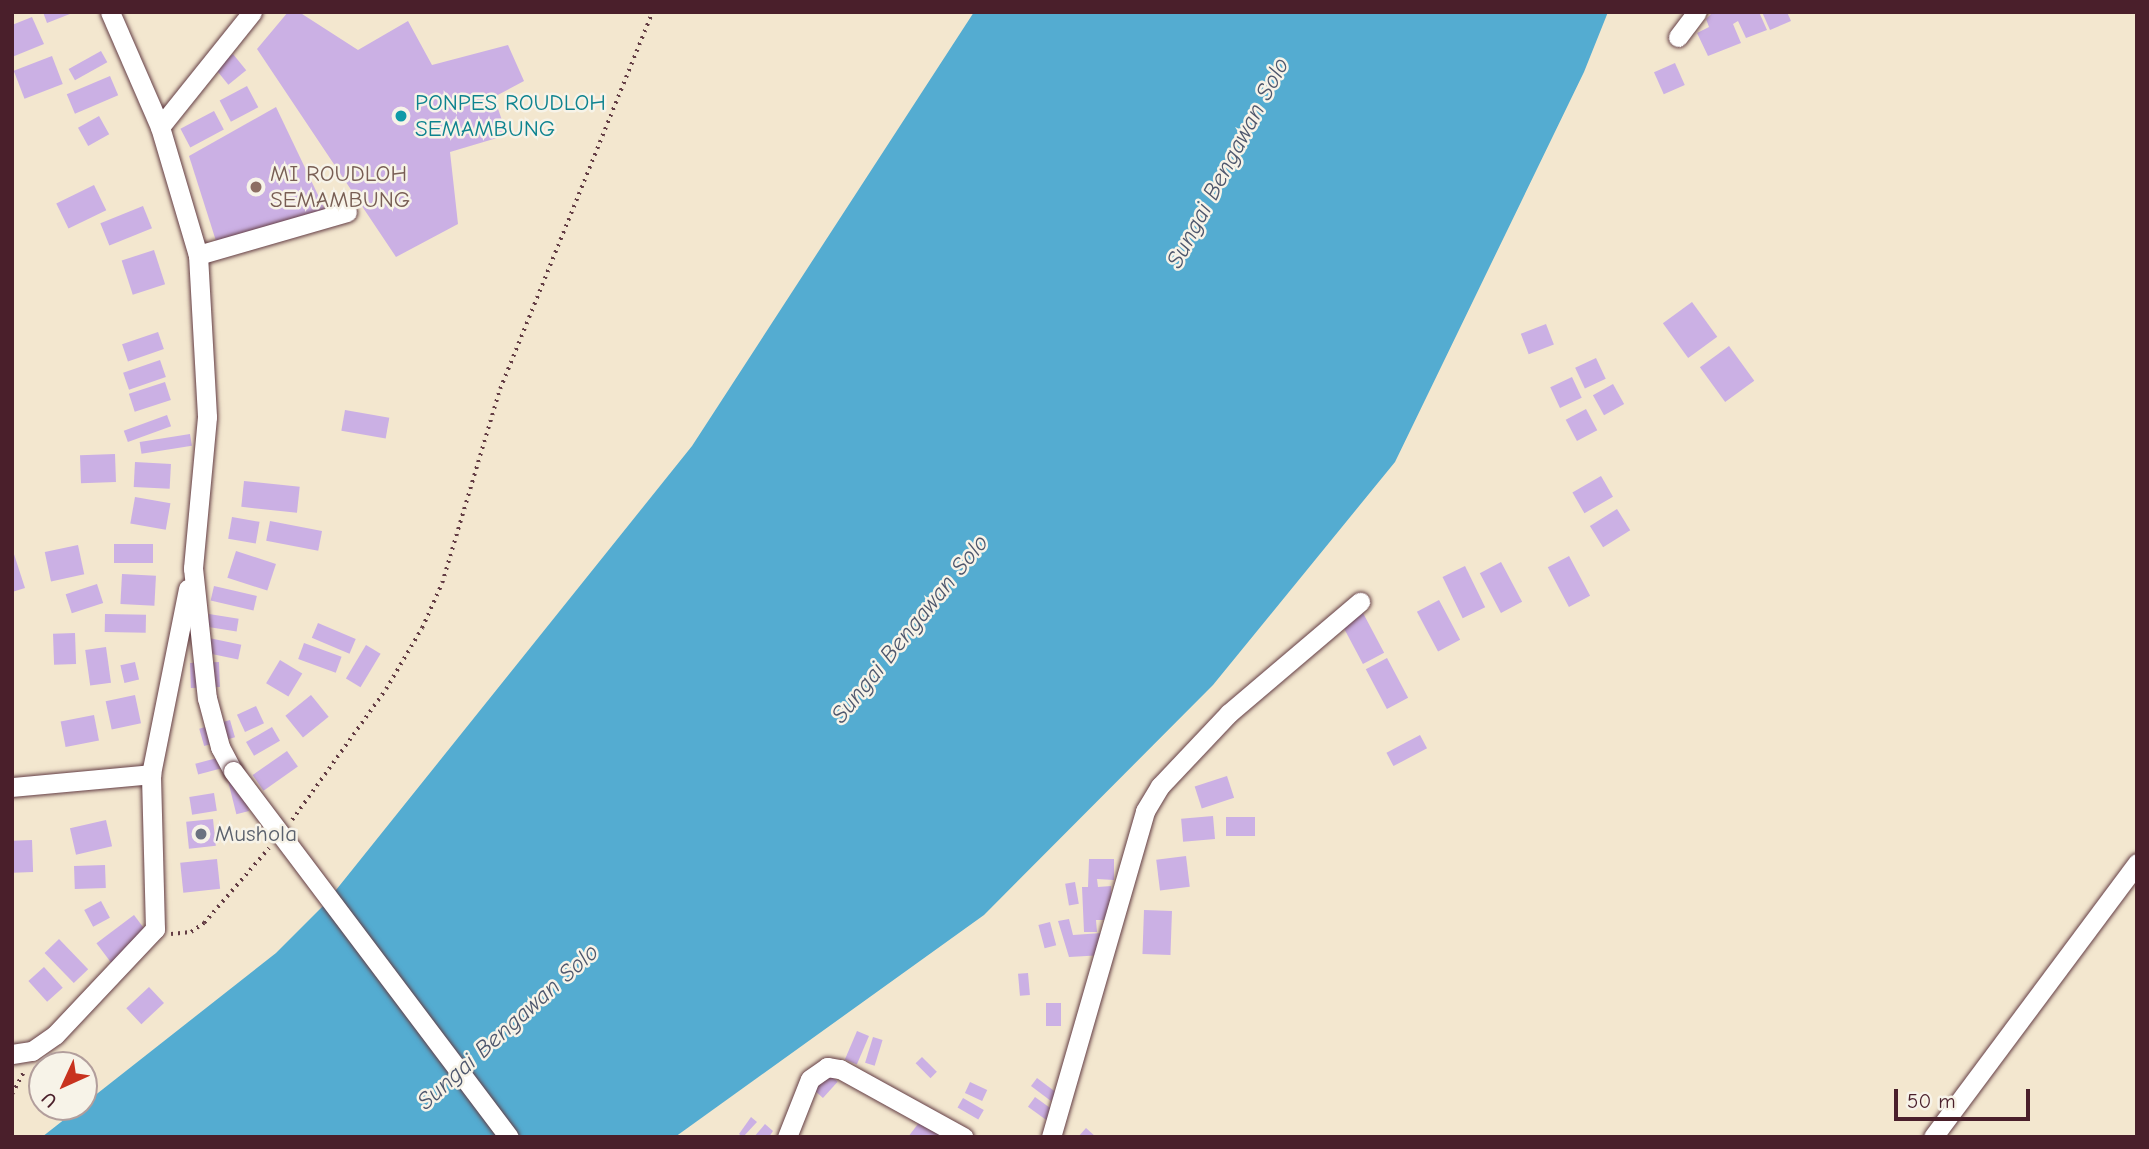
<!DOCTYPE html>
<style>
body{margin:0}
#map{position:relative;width:2149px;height:1149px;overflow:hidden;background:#f3e7cf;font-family:"Comic Neue",sans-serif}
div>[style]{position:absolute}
.water>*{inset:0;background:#54acd1}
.building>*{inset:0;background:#cbb0e4;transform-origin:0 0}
.path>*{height:3.5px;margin-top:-1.75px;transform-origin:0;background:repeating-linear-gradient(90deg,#633d44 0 2px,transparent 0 7px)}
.roads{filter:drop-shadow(0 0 2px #633d44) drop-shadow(0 0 2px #633d44)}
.minor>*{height:19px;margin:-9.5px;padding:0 9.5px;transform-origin:9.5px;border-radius:9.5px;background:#fff}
.bridges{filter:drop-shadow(0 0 2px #633d44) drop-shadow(0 0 2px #633d44)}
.minor-bridge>*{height:19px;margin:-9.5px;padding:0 9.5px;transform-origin:9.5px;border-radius:9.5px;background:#fff}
.dots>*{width:19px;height:19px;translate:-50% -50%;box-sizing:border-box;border:4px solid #f7f3e8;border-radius:50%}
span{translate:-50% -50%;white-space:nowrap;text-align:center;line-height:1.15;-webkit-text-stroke:5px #f7f3e8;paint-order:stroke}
.culture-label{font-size:23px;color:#0d838f}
.left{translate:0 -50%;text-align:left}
.education-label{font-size:23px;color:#785e54}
.worship-label{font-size:23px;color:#5b616d}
.water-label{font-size:24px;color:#4e576d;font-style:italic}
.frame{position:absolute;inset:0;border:14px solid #4a1f2b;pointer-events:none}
.north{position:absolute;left:28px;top:1051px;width:70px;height:70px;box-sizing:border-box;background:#f7f3e8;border:2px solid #b29e9c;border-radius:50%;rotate:225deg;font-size:19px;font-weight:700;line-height:28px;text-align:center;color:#4a1f2b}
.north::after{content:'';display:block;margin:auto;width:24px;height:32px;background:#c8321e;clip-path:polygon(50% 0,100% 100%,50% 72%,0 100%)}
.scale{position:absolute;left:1894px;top:1089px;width:136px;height:32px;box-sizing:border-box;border:4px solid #4a1f2b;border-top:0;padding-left:9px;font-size:21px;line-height:24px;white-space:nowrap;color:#4a1f2b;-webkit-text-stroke:5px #f7f3e8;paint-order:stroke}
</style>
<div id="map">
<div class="water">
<div style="clip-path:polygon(974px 12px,1608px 12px,1584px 72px,1395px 462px,1213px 685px,984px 915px,675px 1137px,42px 1137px,276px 953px,324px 905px,692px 446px)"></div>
</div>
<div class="building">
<div style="clip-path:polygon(43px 12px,75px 12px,47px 23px)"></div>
<div style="clip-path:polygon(288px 12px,299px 12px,358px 50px,408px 21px,432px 65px,508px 45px,524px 81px,494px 97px,507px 135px,450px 152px,458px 224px,396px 257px,257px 49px)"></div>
<div style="clip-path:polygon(1713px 12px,1759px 12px,1767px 30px,1746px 38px,1738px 21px,1733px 24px,1741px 43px,1708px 56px,1697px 33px,1709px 27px,1706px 19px)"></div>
<div style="clip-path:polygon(1762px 12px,1787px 12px,1791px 21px,1770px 30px)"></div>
<div style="clip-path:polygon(32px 17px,44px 44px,12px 57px,12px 25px)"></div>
<div style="left:101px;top:51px;width:13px;height:37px;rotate:61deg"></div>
<div style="left:233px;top:54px;width:21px;height:23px;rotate:51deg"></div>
<div style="left:52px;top:56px;width:30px;height:41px;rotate:69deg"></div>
<div style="left:1675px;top:63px;width:24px;height:23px;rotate:66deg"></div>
<div style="left:110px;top:76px;width:21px;height:47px;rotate:67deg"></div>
<div style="left:247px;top:86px;width:24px;height:31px;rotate:62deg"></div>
<div style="clip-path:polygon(276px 107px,329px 218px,216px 241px,189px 156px)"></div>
<div style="left:214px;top:111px;width:21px;height:38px;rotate:62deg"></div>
<div style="left:99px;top:116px;width:21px;height:24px;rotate:61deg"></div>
<div style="left:94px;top:185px;width:28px;height:42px;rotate:64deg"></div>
<div style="left:143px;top:206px;width:24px;height:46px;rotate:68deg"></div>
<div style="left:154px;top:250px;width:36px;height:34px;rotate:72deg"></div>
<div style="left:1692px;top:302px;width:43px;height:36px;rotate:54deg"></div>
<div style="left:1546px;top:324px;width:22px;height:27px;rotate:69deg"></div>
<div style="left:158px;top:332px;width:18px;height:38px;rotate:71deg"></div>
<div style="left:1729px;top:346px;width:43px;height:36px;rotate:54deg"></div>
<div style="left:1596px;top:358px;width:23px;height:23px;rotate:65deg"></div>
<div style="left:160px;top:360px;width:18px;height:39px;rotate:71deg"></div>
<div style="left:1572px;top:377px;width:23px;height:24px;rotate:65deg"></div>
<div style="left:165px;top:382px;width:19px;height:38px;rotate:72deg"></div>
<div style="left:1613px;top:384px;width:23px;height:23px;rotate:61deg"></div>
<div style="left:1586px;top:409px;width:24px;height:23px;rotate:62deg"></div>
<div style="left:345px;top:410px;width:45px;height:21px;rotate:10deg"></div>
<div style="left:167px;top:415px;width:12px;height:46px;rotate:70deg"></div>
<div style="left:190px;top:434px;width:12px;height:51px;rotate:81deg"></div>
<div style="left:115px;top:454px;width:28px;height:35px;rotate:88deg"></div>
<div style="left:135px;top:462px;width:36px;height:25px;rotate:3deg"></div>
<div style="left:1601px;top:476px;width:24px;height:33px;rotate:60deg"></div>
<div style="left:244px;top:481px;width:56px;height:26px;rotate:6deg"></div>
<div style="left:135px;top:497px;width:36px;height:27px;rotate:10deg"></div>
<div style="left:1617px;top:509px;width:25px;height:32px;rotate:58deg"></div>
<div style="left:232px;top:517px;width:28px;height:22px;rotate:10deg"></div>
<div style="left:270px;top:521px;width:53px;height:20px;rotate:11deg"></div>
<div style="left:153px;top:544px;width:19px;height:39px;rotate:90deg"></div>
<div style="left:78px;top:545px;width:30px;height:34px;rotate:78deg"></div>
<div style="clip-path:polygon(12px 548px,25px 588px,12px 592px)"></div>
<div style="left:236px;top:551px;width:42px;height:28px;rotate:18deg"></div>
<div style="left:1569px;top:556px;width:45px;height:24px;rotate:62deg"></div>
<div style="left:1501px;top:562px;width:45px;height:24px;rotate:62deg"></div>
<div style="left:1465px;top:566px;width:46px;height:25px;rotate:64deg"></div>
<div style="left:122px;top:574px;width:34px;height:30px;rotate:3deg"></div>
<div style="left:97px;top:584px;width:20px;height:33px;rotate:72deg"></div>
<div style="left:214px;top:586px;width:44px;height:15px;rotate:13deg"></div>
<div style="left:1439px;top:600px;width:45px;height:25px;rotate:62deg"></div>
<div style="left:1363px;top:613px;width:45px;height:24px;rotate:62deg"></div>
<div style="left:105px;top:614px;width:41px;height:18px;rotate:1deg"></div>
<div style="left:209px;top:614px;width:30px;height:13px;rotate:9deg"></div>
<div style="left:318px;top:623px;width:41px;height:16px;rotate:23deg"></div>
<div style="left:75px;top:633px;width:31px;height:22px;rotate:88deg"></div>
<div style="left:209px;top:638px;width:33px;height:15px;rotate:12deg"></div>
<div style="left:304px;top:643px;width:40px;height:17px;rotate:20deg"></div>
<div style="left:366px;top:645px;width:17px;height:39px;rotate:31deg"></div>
<div style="left:106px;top:647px;width:36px;height:21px;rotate:82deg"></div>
<div style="left:1387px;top:658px;width:45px;height:24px;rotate:62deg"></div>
<div style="left:280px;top:660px;width:26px;height:27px;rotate:31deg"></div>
<div style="left:135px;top:662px;width:18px;height:15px;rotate:77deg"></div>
<div style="left:219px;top:662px;width:25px;height:29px;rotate:88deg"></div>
<div style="left:135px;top:695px;width:29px;height:30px;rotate:78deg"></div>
<div style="left:311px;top:695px;width:28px;height:33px;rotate:51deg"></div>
<div style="left:256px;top:706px;width:19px;height:21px;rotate:65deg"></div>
<div style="left:94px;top:715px;width:26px;height:34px;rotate:79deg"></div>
<div style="left:230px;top:720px;width:18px;height:32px;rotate:74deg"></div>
<div style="left:272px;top:727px;width:16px;height:30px;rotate:60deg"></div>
<div style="left:1420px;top:735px;width:15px;height:38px;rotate:62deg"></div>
<div style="left:287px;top:751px;width:19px;height:42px;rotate:55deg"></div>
<div style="left:232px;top:754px;width:11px;height:38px;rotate:75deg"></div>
<div style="left:1227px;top:776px;width:23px;height:34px;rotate:72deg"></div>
<div style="left:241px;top:779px;width:33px;height:13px;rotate:76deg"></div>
<div style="left:214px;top:793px;width:18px;height:25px;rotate:81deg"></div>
<div style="left:1213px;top:816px;width:23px;height:32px;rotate:85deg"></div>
<div style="left:1226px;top:817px;width:29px;height:19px"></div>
<div style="left:213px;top:819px;width:27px;height:27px;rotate:84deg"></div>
<div style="left:106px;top:820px;width:27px;height:37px;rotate:77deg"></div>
<div style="left:32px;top:840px;width:32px;height:20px;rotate:88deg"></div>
<div style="left:1186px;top:856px;width:31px;height:30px;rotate:83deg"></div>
<div style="left:217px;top:859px;width:30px;height:37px;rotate:84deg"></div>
<div style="clip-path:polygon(1089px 859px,1114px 859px,1114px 880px,1097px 879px,1098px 887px,1111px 886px,1112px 920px,1096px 920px,1097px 932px,1084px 932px,1082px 887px,1088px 887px)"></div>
<div style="left:105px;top:865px;width:23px;height:31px;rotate:88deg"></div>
<div style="left:1075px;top:882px;width:22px;height:10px;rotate:80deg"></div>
<div style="left:101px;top:901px;width:19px;height:19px;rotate:62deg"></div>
<div style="left:1144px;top:910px;width:28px;height:44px;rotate:2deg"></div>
<div style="left:134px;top:915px;width:25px;height:47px;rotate:53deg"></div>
<div style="clip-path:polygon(1069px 919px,1073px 935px,1102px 933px,1104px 955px,1069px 957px,1058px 921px)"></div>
<div style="left:1050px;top:922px;width:24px;height:12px;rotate:75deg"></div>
<div style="left:59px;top:939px;width:42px;height:20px;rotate:46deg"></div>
<div style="left:44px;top:967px;width:28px;height:21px;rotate:48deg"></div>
<div style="left:1028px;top:973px;width:22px;height:10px;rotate:85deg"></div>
<div style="left:149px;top:987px;width:22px;height:31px;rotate:47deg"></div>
<div style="left:1046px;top:1003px;width:15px;height:23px"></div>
<div style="left:857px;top:1031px;width:13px;height:31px;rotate:23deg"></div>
<div style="left:873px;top:1037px;width:10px;height:27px;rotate:17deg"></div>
<div style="left:922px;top:1057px;width:21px;height:9px;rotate:45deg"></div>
<div style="left:828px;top:1073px;width:13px;height:22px;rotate:42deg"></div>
<div style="left:1037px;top:1078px;width:25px;height:10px;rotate:37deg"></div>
<div style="left:970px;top:1082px;width:19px;height:12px;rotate:25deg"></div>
<div style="left:1035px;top:1097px;width:24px;height:12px;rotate:36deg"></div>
<div style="left:963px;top:1098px;width:24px;height:11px;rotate:30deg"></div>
<div style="clip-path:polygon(751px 1117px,757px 1122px,743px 1137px,739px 1134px)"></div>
<div style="clip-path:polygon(921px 1120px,939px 1134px,937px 1137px,908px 1137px)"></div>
<div style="clip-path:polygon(765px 1124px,773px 1131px,769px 1137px,754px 1137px)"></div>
<div style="clip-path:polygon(1086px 1128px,1096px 1137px,1078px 1137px)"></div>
</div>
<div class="path">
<div style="left:292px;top:820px;width:161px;rotate:-54.3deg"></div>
<div style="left:386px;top:689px;width:71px;rotate:-59.5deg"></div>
<div style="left:422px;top:628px;width:49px;rotate:-66deg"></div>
<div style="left:442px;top:583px;width:202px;rotate:-73.4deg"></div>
<div style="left:500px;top:389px;width:406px;rotate:-68deg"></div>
<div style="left:171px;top:934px;width:20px;rotate:-6deg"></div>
<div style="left:191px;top:932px;width:16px;rotate:-35deg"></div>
<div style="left:204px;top:923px;width:99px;rotate:-49.1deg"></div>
<div style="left:12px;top:1094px;width:27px;rotate:-62deg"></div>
</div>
<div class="roads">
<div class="minor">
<div style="left:110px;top:12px;width:125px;rotate:66.5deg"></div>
<div style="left:160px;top:127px;width:134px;rotate:73.5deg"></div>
<div style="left:198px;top:255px;width:162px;rotate:86.8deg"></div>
<div style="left:207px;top:417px;width:152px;rotate:95.3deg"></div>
<div style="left:193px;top:568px;width:131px;rotate:83.9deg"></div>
<div style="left:207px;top:698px;width:51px;rotate:75.1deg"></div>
<div style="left:220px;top:747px;width:27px;rotate:62deg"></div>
<div style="left:1678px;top:37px;width:31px;rotate:-53deg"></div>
<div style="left:160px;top:127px;width:147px;rotate:-51.3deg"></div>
<div style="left:198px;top:255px;width:155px;rotate:-16.1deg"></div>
<div style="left:12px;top:787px;width:140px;rotate:-5.3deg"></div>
<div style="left:12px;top:1054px;width:20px;rotate:-9deg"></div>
<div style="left:32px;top:1051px;width:28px;rotate:-35deg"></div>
<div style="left:55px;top:1035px;width:146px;rotate:-46.7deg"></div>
<div style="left:155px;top:929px;width:155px;rotate:-91.5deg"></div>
<div style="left:151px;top:774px;width:189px;rotate:-78.7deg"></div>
<div style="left:787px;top:1137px;width:62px;rotate:-68.4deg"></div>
<div style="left:810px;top:1079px;width:21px;rotate:-35deg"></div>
<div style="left:827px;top:1067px;width:13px;rotate:9deg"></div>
<div style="left:840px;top:1069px;width:141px;rotate:28.9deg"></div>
<div style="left:1051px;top:1137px;width:339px;rotate:-73.9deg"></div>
<div style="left:1145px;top:811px;width:29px;rotate:-59deg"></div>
<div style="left:1160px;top:786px;width:100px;rotate:-46.6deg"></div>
<div style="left:1229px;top:713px;width:172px;rotate:-40.3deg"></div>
<div style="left:1933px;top:1137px;width:342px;rotate:-53.3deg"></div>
</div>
</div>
<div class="bridges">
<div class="minor-bridge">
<div style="left:233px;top:771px;width:458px;rotate:53deg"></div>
</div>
</div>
<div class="dots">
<div style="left:401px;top:116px;background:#0f9aa8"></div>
<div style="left:256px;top:187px;background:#8d6e63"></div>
<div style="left:201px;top:834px;background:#6b7280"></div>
</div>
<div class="culture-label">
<span class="left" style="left:415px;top:116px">PONPES ROUDLOH<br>SEMAMBUNG</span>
</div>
<div class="education-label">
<span class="left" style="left:270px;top:187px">MI ROUDLOH<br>SEMAMBUNG</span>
</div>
<div class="worship-label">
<span class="left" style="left:215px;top:834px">Mushola</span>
</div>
<div class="water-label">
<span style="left:1228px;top:163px;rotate:-62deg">Sungai Bengawan Solo</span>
<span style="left:910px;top:629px;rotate:-51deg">Sungai Bengawan Solo</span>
<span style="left:508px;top:1027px;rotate:-42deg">Sungai Bengawan Solo</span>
</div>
<div class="frame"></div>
<div class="north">U</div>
<div class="scale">50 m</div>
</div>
